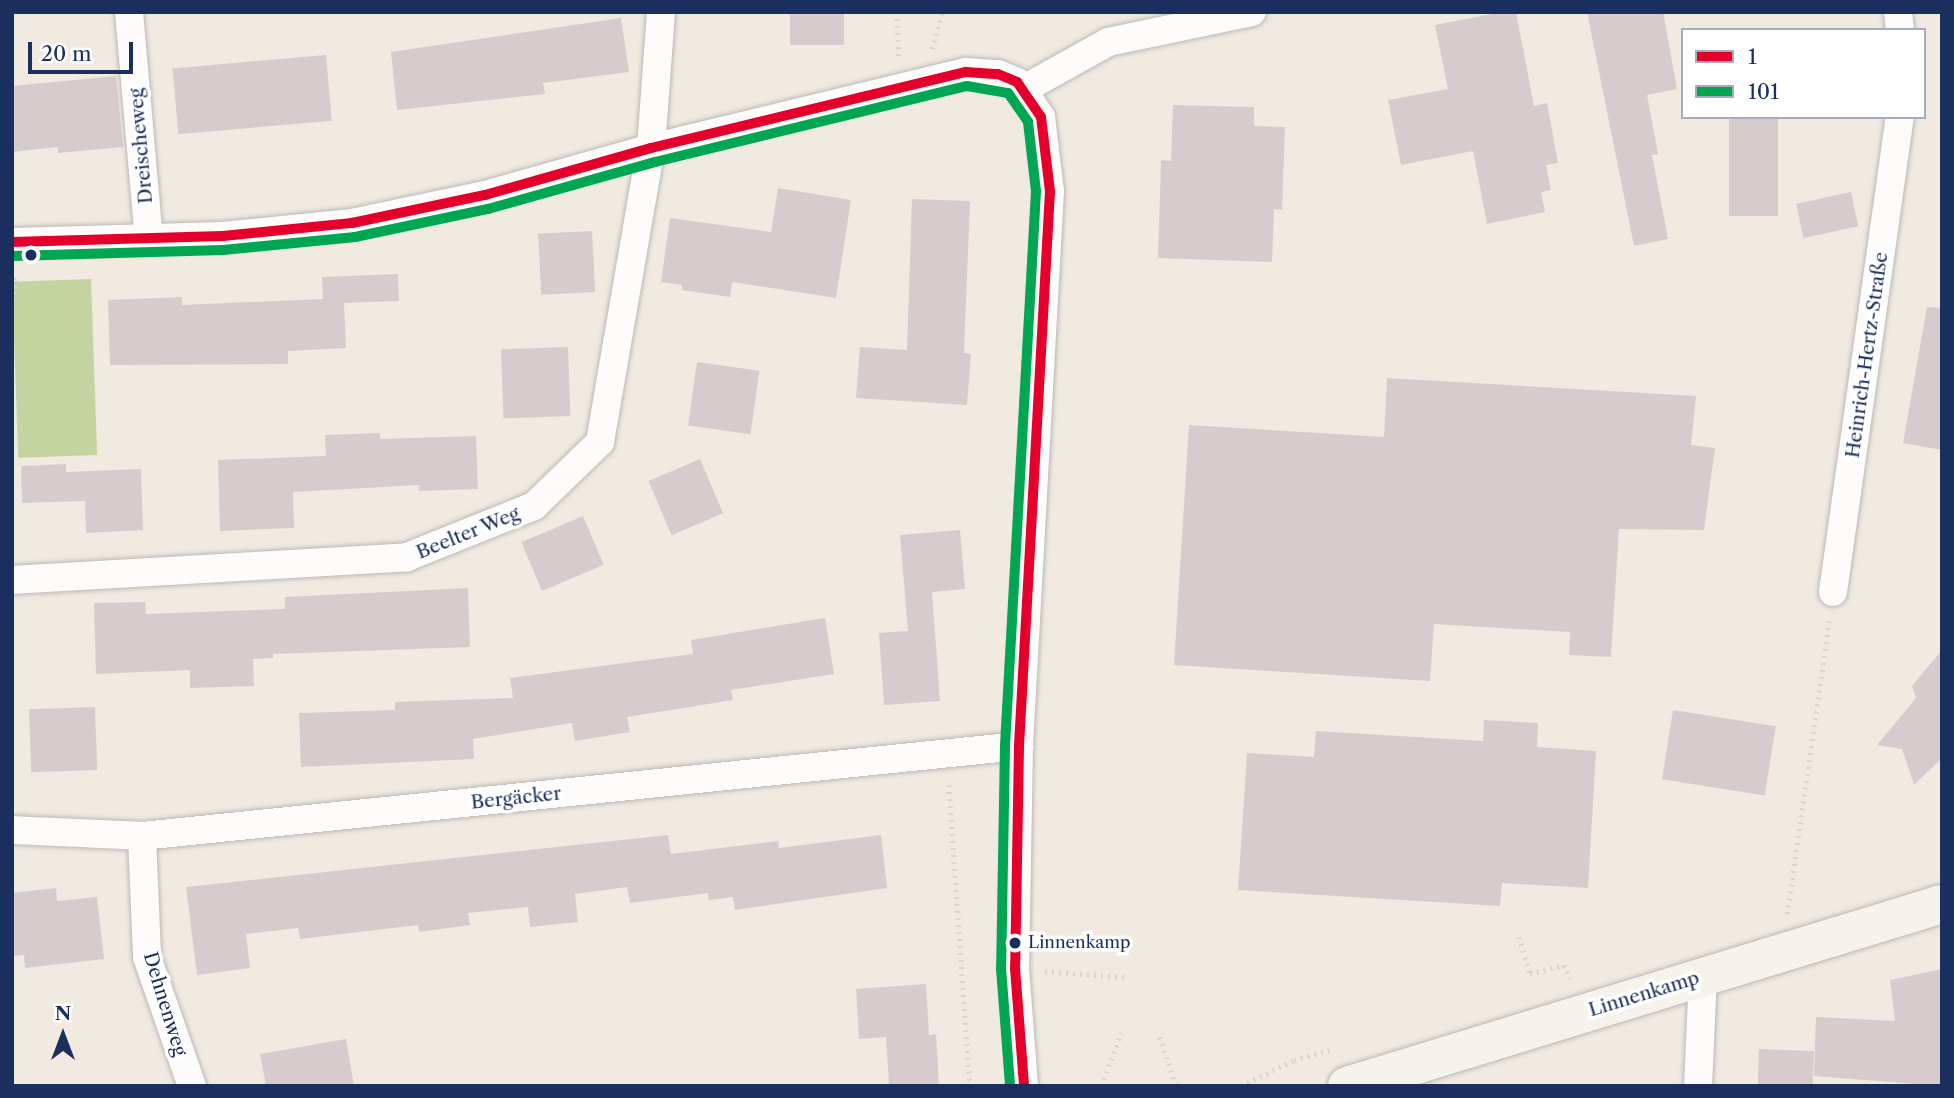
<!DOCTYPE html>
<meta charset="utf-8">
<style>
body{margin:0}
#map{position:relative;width:1954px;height:1098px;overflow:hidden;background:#f0eae0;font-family:"Libre Caslon Text",serif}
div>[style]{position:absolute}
.green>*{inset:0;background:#c3d4a0;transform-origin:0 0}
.building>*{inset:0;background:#d8cbcd;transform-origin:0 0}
.path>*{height:4.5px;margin-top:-2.25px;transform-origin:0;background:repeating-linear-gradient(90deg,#d6d6d6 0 2px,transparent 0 7px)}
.roads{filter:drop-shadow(0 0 2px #bab9b7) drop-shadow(0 0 2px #bab9b7)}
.street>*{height:28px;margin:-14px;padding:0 14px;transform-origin:14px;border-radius:14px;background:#fdfcfa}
.secondary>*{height:38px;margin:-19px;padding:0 19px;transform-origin:19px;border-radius:19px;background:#f6f2ec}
.bus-1>*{height:10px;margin:-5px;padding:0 5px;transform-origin:5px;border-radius:5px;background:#e4002b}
.bus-2>*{height:10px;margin:-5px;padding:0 5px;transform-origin:5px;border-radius:5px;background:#00a651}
.dots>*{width:19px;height:19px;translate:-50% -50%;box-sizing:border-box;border:4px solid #fff;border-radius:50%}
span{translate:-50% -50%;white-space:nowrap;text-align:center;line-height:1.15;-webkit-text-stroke:7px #fff;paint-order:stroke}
.bus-label{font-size:17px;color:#1b2f5e}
.left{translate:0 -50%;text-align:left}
.street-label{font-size:19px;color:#1b2f5e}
.frame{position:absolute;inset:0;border:14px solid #1b2f5e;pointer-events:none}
.legend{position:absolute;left:1681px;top:28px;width:245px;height:91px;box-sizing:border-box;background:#fff;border:2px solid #a4acbf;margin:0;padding:9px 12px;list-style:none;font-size:21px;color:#1b2f5e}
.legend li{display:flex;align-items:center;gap:14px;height:35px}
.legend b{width:35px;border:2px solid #a4acbf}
.north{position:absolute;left:28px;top:1000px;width:70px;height:70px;-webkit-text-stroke:5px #fff;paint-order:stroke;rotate:0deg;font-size:19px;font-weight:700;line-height:28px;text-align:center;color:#1b2f5e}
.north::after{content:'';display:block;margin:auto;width:24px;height:32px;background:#1b2f5e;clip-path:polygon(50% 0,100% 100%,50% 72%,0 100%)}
.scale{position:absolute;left:28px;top:42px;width:105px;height:32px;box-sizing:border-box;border:4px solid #1b2f5e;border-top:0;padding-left:9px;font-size:21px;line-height:24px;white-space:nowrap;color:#1b2f5e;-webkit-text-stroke:5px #fff;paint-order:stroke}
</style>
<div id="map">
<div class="green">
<div style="left:91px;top:279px;width:176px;height:79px;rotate:88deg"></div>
</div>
<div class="building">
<div style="left:790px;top:12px;width:54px;height:33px"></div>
<div style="clip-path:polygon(1502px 12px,1516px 12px,1534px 106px,1547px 103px,1558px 163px,1546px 165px,1551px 190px,1541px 192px,1545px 212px,1487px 224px,1473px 151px,1401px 165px,1388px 100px,1448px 89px,1435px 25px)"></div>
<div style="clip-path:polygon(1587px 12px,1663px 12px,1677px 89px,1647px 95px,1658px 154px,1652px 155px,1668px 239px,1634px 246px)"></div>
<div style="clip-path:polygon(621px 18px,629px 72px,543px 83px,545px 94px,397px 110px,391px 52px)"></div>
<div style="left:326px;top:55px;width:66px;height:154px;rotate:85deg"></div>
<div style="clip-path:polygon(116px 76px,123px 147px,58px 153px,58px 147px,12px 152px,12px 86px)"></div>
<div style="clip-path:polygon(1173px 105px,1254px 107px,1254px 126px,1285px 127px,1282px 210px,1274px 209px,1272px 262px,1158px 258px,1161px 160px,1171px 161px)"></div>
<div style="left:1729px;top:117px;width:49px;height:99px"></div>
<div style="clip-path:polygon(778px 188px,851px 200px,836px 298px,732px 282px,730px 297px,682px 290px,682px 285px,661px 282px,670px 218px,771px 232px)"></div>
<div style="left:1851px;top:192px;width:35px;height:56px;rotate:78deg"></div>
<div style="clip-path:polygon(912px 199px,970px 201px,964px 353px,971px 354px,967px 405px,856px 398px,860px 347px,907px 350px)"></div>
<div style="left:592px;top:231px;width:61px;height:54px;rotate:87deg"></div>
<div style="clip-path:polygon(398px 274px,399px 301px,344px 303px,346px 348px,288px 351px,288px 364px,110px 365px,108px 300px,182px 297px,182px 305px,323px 299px,322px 277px)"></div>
<div style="clip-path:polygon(1927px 307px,1942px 308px,1942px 450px,1903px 443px)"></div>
<div style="left:568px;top:347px;width:69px;height:67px;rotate:88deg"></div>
<div style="left:697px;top:362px;width:63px;height:64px;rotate:8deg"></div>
<div style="clip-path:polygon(1387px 378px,1696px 396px,1691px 445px,1715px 448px,1704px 530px,1619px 529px,1611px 657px,1569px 655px,1570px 632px,1434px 624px,1430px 681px,1174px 665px,1189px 425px,1384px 437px)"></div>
<div style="clip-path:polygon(380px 433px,380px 439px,476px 436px,478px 489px,419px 491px,419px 485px,293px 492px,294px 528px,220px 531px,218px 460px,326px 456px,325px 435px)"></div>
<div style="left:700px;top:459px;width:59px;height:56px;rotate:67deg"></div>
<div style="clip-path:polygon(66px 464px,66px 472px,141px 469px,143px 530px,86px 533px,85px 501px,22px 503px,21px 466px)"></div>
<div style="left:583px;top:516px;width:53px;height:67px;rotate:67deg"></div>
<div style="clip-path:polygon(960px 530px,965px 589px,932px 592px,940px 701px,884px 705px,879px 633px,908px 631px,900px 535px)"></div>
<div style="clip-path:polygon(468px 588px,470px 647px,273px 654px,273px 658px,253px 659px,254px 686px,190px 688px,190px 670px,96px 674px,94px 603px,145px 602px,146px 614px,285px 609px,285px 597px)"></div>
<div style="clip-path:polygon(825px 618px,834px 674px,731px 690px,733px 700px,627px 717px,630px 732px,575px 741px,572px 723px,473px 739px,474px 759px,301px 767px,299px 713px,395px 710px,395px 702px,513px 698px,510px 678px,693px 654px,691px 640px)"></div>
<div style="clip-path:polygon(1942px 650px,1942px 758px,1914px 785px,1902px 749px,1877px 745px,1916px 698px,1912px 686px)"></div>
<div style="left:95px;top:707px;width:63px;height:66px;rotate:88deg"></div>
<div style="left:1673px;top:710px;width:104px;height:70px;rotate:9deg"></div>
<div style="clip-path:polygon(1484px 720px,1538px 723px,1537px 747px,1596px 751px,1588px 888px,1502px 883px,1500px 906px,1238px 890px,1247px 753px,1314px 757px,1316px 731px,1483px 741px)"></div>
<div style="clip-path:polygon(668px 835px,671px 854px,778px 841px,779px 848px,881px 835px,887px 888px,735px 910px,733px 897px,709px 900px,708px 893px,630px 903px,627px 887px,575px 894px,578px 922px,530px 927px,528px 907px,468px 913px,470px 925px,419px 932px,418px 925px,300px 939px,298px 928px,246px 934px,250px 968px,197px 975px,186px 887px)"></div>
<div style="clip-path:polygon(56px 888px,57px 901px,97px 897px,104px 959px,25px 968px,24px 955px,12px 956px,12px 893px)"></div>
<div style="clip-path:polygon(1942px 969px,1942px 1086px,1814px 1076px,1816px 1017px,1895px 1021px,1890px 980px)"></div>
<div style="clip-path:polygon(926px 984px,929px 1035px,936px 1034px,939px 1086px,889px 1086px,886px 1037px,859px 1039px,856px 989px)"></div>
<div style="clip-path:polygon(346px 1039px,354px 1086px,266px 1086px,260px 1054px)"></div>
<div style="left:1759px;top:1049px;width:55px;height:37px;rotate:2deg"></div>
</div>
<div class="path">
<div style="left:897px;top:12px;width:45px;rotate:87.5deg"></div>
<div style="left:932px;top:49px;width:38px;rotate:-75deg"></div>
<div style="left:12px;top:308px;width:34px;rotate:-85deg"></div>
<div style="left:949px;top:785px;width:302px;rotate:86deg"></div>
<div style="left:1787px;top:914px;width:296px;rotate:-81.8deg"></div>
<div style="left:1519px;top:937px;width:39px;rotate:73deg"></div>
<div style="left:1530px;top:974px;width:35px;rotate:-15deg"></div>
<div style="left:1564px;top:965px;width:15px;rotate:67deg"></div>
<div style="left:1045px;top:971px;width:79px;rotate:4.3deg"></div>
<div style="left:1160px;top:1037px;width:52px;rotate:71.9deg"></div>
<div style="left:1101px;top:1086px;width:57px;rotate:-69.3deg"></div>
<div style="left:1241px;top:1086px;width:59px;rotate:-26.1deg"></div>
<div style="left:1294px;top:1060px;width:41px;rotate:-15.8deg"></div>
</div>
<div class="roads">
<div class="street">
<div style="left:129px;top:12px;width:228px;rotate:85deg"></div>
<div style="left:1898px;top:12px;width:18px;rotate:84deg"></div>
<div style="left:1024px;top:89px;width:96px;rotate:-29.2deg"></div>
<div style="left:1108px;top:42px;width:147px;rotate:-11.8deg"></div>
<div style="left:12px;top:242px;width:211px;rotate:-1.6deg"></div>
<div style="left:223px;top:236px;width:130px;rotate:-5.8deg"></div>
<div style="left:352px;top:223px;width:136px;rotate:-11.9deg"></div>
<div style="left:485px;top:195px;width:173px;rotate:-15.8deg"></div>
<div style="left:651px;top:148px;width:324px;rotate:-13.6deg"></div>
<div style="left:966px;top:72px;width:32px;rotate:4deg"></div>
<div style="left:998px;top:74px;width:21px;rotate:23deg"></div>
<div style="left:1017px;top:82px;width:42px;rotate:55.6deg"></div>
<div style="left:1041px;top:117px;width:75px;rotate:83.1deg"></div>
<div style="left:1050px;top:191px;width:556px;rotate:93.2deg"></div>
<div style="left:1019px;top:746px;width:222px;rotate:91deg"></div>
<div style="left:1015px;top:968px;width:118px;rotate:85.6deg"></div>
<div style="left:12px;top:580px;width:396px;rotate:-3.3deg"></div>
<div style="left:407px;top:557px;width:137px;rotate:-21.9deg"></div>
<div style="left:534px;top:506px;width:92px;rotate:-44.1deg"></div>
<div style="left:600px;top:442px;width:298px;rotate:-80.2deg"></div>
<div style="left:651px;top:148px;width:136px;rotate:-85.8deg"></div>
<div style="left:1833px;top:592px;width:480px;rotate:-82deg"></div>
<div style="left:12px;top:830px;width:130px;rotate:2.6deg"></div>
<div style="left:142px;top:836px;width:882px;rotate:-5.86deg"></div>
<div style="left:142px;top:836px;width:121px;rotate:87.6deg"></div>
<div style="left:147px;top:957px;width:137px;rotate:70.8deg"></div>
<div style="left:1698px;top:1086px;width:110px;rotate:-87.4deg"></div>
</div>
<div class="secondary">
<div style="left:1347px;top:1086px;width:622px;rotate:-17.01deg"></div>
</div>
</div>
<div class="bus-1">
<div style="left:12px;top:242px;width:211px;rotate:-1.6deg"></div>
<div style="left:223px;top:236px;width:130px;rotate:-5.8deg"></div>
<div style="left:352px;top:223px;width:136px;rotate:-11.9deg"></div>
<div style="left:485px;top:195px;width:173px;rotate:-15.8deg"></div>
<div style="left:651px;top:148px;width:324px;rotate:-13.6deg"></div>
<div style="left:966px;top:72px;width:32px;rotate:4deg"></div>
<div style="left:998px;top:74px;width:21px;rotate:23deg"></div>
<div style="left:1017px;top:82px;width:42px;rotate:55.6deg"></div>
<div style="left:1041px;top:117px;width:75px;rotate:83.1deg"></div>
<div style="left:1050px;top:191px;width:556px;rotate:93.2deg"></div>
<div style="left:1019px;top:746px;width:222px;rotate:91deg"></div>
<div style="left:1015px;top:968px;width:118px;rotate:85.6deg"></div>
</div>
<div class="bus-2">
<div style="left:12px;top:256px;width:211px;rotate:-1.6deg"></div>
<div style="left:223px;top:250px;width:133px;rotate:-5.6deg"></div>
<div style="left:355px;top:237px;width:136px;rotate:-11.9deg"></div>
<div style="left:488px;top:209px;width:173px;rotate:-15.7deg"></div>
<div style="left:655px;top:162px;width:321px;rotate:-13.7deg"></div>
<div style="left:967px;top:86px;width:42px;rotate:9.7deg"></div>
<div style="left:1008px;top:93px;width:35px;rotate:55deg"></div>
<div style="left:1028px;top:122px;width:69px;rotate:83.4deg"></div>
<div style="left:1036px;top:191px;width:556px;rotate:93.2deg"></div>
<div style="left:1005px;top:746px;width:222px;rotate:91deg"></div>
<div style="left:1001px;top:968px;width:118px;rotate:85.6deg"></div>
</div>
<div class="dots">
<div style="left:31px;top:255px;background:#1b2f5e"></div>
<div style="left:1015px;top:943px;background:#1b2f5e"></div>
</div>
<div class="bus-label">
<span class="left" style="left:1028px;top:943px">Linnenkamp</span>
</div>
<div class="street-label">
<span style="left:141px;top:146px;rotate:-95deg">Dreischeweg</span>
<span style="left:1867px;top:355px;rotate:-82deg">Heinrich-Hertz-Straße</span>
<span style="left:468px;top:533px;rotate:-22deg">Beelter Weg</span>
<span style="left:516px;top:798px;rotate:-6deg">Bergäcker</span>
<span style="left:1644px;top:994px;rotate:-17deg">Linnenkamp</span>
<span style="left:165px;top:1004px;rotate:73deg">Dehnenweg</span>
</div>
<div class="frame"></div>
<ul class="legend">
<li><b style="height:9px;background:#e4002b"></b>1</li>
<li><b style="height:9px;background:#00a651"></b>101</li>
</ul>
<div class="north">N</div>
<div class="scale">20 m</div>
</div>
